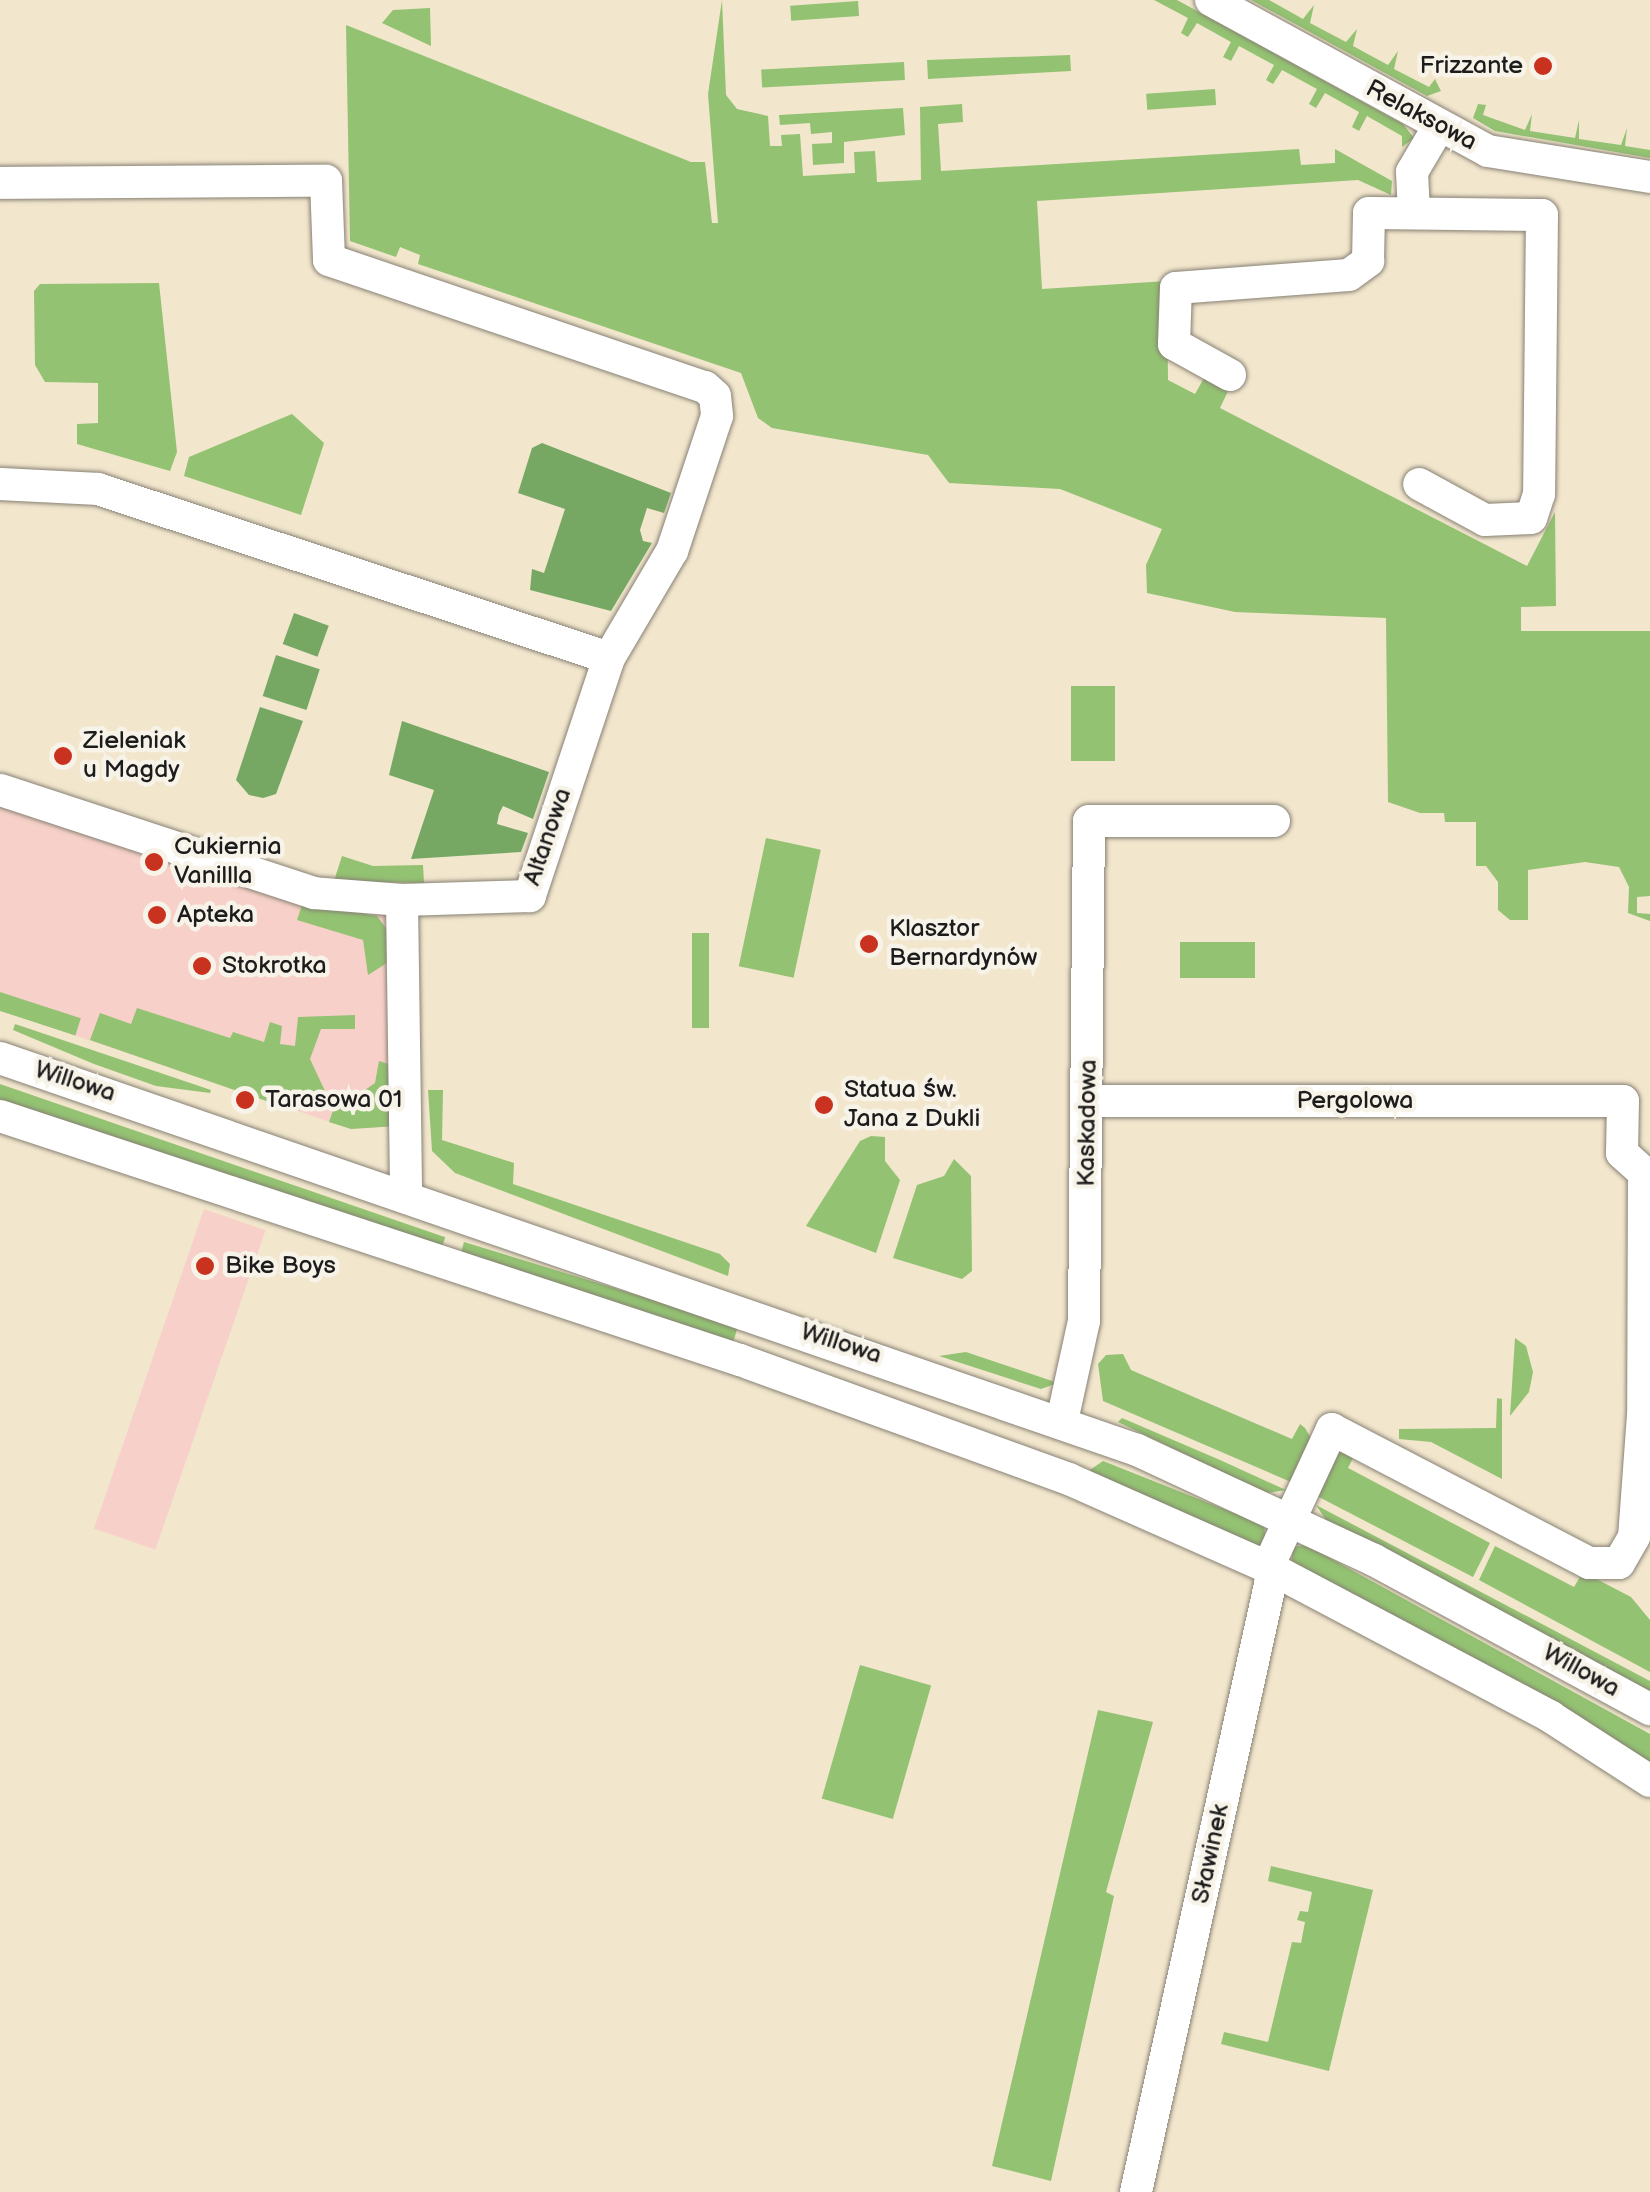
<!DOCTYPE html>
<meta charset="utf-8">
<style>
body{margin:0}
#map{position:relative;width:1650px;height:2192px;overflow:hidden;background:#f2e6cd;font-family:"Balsamiq Sans",sans-serif}
div>[style]{position:absolute}
.built>*{inset:0;background:#f7d1c9;transform-origin:0 0}
.green>*{inset:0;background:#93c272;transform-origin:0 0}
.forest>*{inset:0;background:#76a864;transform-origin:0 0}
.roads{filter:drop-shadow(0 0 2px #878174) drop-shadow(0 0 2px #878174)}
.minor>*{height:32px;margin:-16px;padding:0 16px;transform-origin:16px;border-radius:16px;background:#fff}
.dots>*{width:28px;height:28px;translate:-50% -50%;box-sizing:border-box;border:5px solid #f7f3e8;border-radius:50%}
span{translate:-50% -50%;white-space:nowrap;text-align:center;line-height:1.15;-webkit-text-stroke:9px #f7f3e8;paint-order:stroke}
.poi-label{font-size:25px;color:#1c1c1c}
.right{translate:-100% -50%;text-align:right}
.left{translate:0 -50%;text-align:left}
.street-label{font-size:25px;color:#1c1c1c}
</style>
<div id="map">
<div class="built">
<div style="clip-path:polygon(0 806px,395px 908px,397px 1126px,351px 1129px,0 1010px)"></div>
<div style="left:204px;top:1209px;width:65px;height:338px;rotate:19deg"></div>
</div>
<div class="green">
<div style="clip-path:polygon(722px 0,726px 95px,737px 109px,768px 116px,770px 146px,782px 146px,781px 135px,800px 134px,803px 176px,855px 173px,854px 152px,875px 151px,877px 182px,921px 180px,920px 107px,962px 104px,963px 122px,938px 124px,941px 171px,1299px 149px,1301px 165px,1335px 163px,1335px 149px,1392px 181px,1391px 195px,1358px 180px,1037px 201px,1042px 289px,1167px 281px,1168px 380px,1195px 394px,1204px 378px,1228px 391px,1220px 408px,1527px 566px,1555px 512px,1556px 606px,1521px 607px,1521px 631px,1650px 631px,1650px 896px,1637px 897px,1637px 913px,1650px 914px,1650px 921px,1628px 913px,1629px 887px,1619px 867px,1585px 862px,1528px 870px,1528px 920px,1510px 920px,1498px 910px,1498px 882px,1486px 866px,1476px 866px,1476px 822px,1445px 822px,1444px 813px,1420px 813px,1388px 802px,1386px 618px,1235px 612px,1147px 593px,1146px 565px,1162px 529px,1060px 489px,949px 483px,928px 455px,772px 428px,758px 418px,741px 373px,418px 264px,420px 255px,400px 247px,396px 257px,350px 241px,346px 25px,691px 162px,705px 162px,712px 223px,718px 223px,708px 94px)"></div>
<div style="clip-path:polygon(1154px 0,1177px 0,1403px 124px,1414px 138px,1402px 147px,1402px 136px,1367px 116px,1359px 131px,1352px 127px,1359px 112px,1325px 93px,1316px 108px,1309px 104px,1317px 89px,1282px 70px,1273px 84px,1266px 80px,1274px 65px,1239px 46px,1231px 61px,1223px 57px,1231px 42px,1197px 23px,1188px 37px,1181px 33px,1188px 18px)"></div>
<div style="clip-path:polygon(1251px 0,1269px 0,1303px 19px,1314px 5px,1310px 23px,1346px 42px,1357px 29px,1353px 46px,1388px 65px,1398px 51px,1394px 69px,1429px 87px,1435px 79px,1441px 91px,1427px 96px)"></div>
<div style="left:858px;top:1px;width:15px;height:68px;rotate:86deg"></div>
<div style="clip-path:polygon(430px 8px,431px 46px,382px 23px,393px 10px)"></div>
<div style="clip-path:polygon(1070px 55px,1071px 71px,928px 79px,927px 60px)"></div>
<div style="left:904px;top:62px;width:18px;height:143px;rotate:87deg"></div>
<div style="left:1215px;top:89px;width:16px;height:69px;rotate:86deg"></div>
<div style="clip-path:polygon(1478px 104px,1486px 105px,1483px 115px,1525px 130px,1532px 114px,1530px 131px,1575px 138px,1579px 120px,1579px 139px,1621px 145px,1627px 128px,1625px 146px,1650px 150px,1650px 158px,1495px 131px,1473px 118px)"></div>
<div style="clip-path:polygon(903px 108px,905px 135px,844px 142px,844px 163px,813px 165px,812px 144px,832px 143px,832px 132px,811px 134px,810px 123px,780px 125px,779px 115px)"></div>
<div style="clip-path:polygon(159px 283px,177px 452px,170px 471px,77px 444px,77px 424px,98px 423px,98px 383px,45px 382px,35px 365px,34px 291px,40px 284px)"></div>
<div style="clip-path:polygon(292px 414px,324px 443px,301px 515px,184px 476px,189px 457px)"></div>
<div style="left:1071px;top:686px;width:44px;height:75px"></div>
<div style="left:766px;top:838px;width:56px;height:131px;rotate:12deg"></div>
<div style="clip-path:polygon(342px 856px,373px 866px,423px 865px,424px 883px,334px 881px)"></div>
<div style="clip-path:polygon(303px 902px,377px 916px,391px 935px,390px 961px,368px 975px,363px 940px,297px 920px)"></div>
<div style="left:692px;top:933px;width:17px;height:95px"></div>
<div style="left:1180px;top:942px;width:75px;height:36px"></div>
<div style="left:0;top:992px;width:85px;height:18px;rotate:18deg"></div>
<div style="clip-path:polygon(137px 1008px,230px 1038px,233px 1032px,264px 1042px,270px 1022px,282px 1026px,280px 1044px,295px 1046px,298px 1017px,355px 1015px,355px 1029px,321px 1029px,310px 1059px,325px 1091px,278px 1105px,90px 1040px,100px 1013px,131px 1024px)"></div>
<div style="clip-path:polygon(15px 1024px,211px 1090px,210px 1093px,156px 1086px,94px 1064px,13px 1030px)"></div>
<div style="clip-path:polygon(379px 1061px,388px 1064px,397px 1126px,351px 1129px,329px 1122px,340px 1091px,362px 1092px,375px 1083px)"></div>
<div style="left:0;top:1084px;width:471px;height:19px;rotate:19deg"></div>
<div style="clip-path:polygon(428px 1090px,443px 1090px,442px 1140px,514px 1163px,513px 1184px,720px 1254px,730px 1264px,728px 1276px,455px 1173px,432px 1151px)"></div>
<div style="clip-path:polygon(871px 1136px,885px 1137px,885px 1161px,900px 1180px,876px 1253px,806px 1226px,860px 1141px)"></div>
<div style="clip-path:polygon(954px 1159px,971px 1176px,972px 1271px,962px 1279px,893px 1258px,917px 1185px,944px 1176px)"></div>
<div style="clip-path:polygon(464px 1242px,738px 1326px,732px 1346px,460px 1256px)"></div>
<div style="clip-path:polygon(1515px 1338px,1526px 1346px,1533px 1372px,1529px 1392px,1510px 1416px)"></div>
<div style="clip-path:polygon(966px 1352px,1058px 1383px,1041px 1389px,939px 1356px)"></div>
<div style="clip-path:polygon(1123px 1354px,1131px 1370px,1292px 1439px,1300px 1424px,1305px 1428px,1312px 1440px,1291px 1482px,1103px 1401px,1098px 1364px,1106px 1355px)"></div>
<div style="clip-path:polygon(1497px 1398px,1502px 1399px,1502px 1479px,1431px 1442px,1399px 1439px,1399px 1429px,1496px 1428px)"></div>
<div style="clip-path:polygon(1122px 1418px,1220px 1460px,1286px 1490px,1266px 1493px,1118px 1422px)"></div>
<div style="clip-path:polygon(1356px 1452px,1348px 1468px,1490px 1543px,1473px 1577px,1317px 1496px,1335px 1453px)"></div>
<div style="clip-path:polygon(1103px 1461px,1264px 1525px,1266px 1541px,1257px 1548px,1084px 1474px)"></div>
<div style="clip-path:polygon(1316px 1505px,1650px 1681px,1650px 1694px,1326px 1520px)"></div>
<div style="clip-path:polygon(1306px 1545px,1650px 1734px,1650px 1771px,1292px 1569px,1292px 1547px)"></div>
<div style="clip-path:polygon(1495px 1546px,1574px 1587px,1583px 1572px,1631px 1597px,1650px 1620px,1650px 1672px,1479px 1580px)"></div>
<div style="left:860px;top:1665px;width:74px;height:139px;rotate:16deg"></div>
<div style="clip-path:polygon(1098px 1710px,1153px 1722px,1106px 1892px,1114px 1896px,1051px 2181px,992px 2166px)"></div>
<div style="clip-path:polygon(1271px 1866px,1373px 1890px,1329px 2071px,1221px 2044px,1224px 2032px,1268px 2042px,1292px 1942px,1301px 1943px,1305px 1922px,1297px 1920px,1300px 1911px,1308px 1912px,1312px 1892px,1268px 1881px)"></div>
</div>
<div class="forest">
<div style="clip-path:polygon(542px 443px,671px 493px,664px 513px,647px 508px,640px 530px,643px 541px,652px 543px,611px 611px,530px 590px,532px 569px,544px 573px,565px 509px,518px 493px,532px 448px)"></div>
<div style="left:294px;top:613px;width:37px;height:33px;rotate:20deg"></div>
<div style="left:276px;top:655px;width:46px;height:43px;rotate:18deg"></div>
<div style="clip-path:polygon(260px 707px,303px 721px,276px 794px,263px 798px,249px 795px,236px 780px)"></div>
<div style="clip-path:polygon(402px 721px,549px 772px,533px 819px,503px 806px,499px 814px,497px 824px,528px 833px,521px 852px,411px 859px,434px 790px,389px 775px)"></div>
</div>
<div class="roads">
<div class="minor">
<div style="left:1211px;top:0;width:315px;rotate:28.6deg"></div>
<div style="left:1488px;top:151px;width:164px;rotate:9.1deg"></div>
<div style="left:0;top:183px;width:326px;rotate:-0.4deg"></div>
<div style="left:326px;top:181px;width:79px;rotate:87.8deg"></div>
<div style="left:329px;top:260px;width:397px;rotate:18.7deg"></div>
<div style="left:705px;top:387px;width:13px;rotate:42deg"></div>
<div style="left:715px;top:396px;width:20px;rotate:84deg"></div>
<div style="left:717px;top:416px;width:142px;rotate:108.4deg"></div>
<div style="left:672px;top:551px;width:124px;rotate:120.5deg"></div>
<div style="left:609px;top:658px;width:251px;rotate:108.4deg"></div>
<div style="left:530px;top:896px;width:128px;rotate:178.2deg"></div>
<div style="left:402px;top:900px;width:88px;rotate:-175.5deg"></div>
<div style="left:314px;top:893px;width:330px;rotate:-161.8deg"></div>
<div style="left:1414px;top:213px;width:41px;rotate:-92.8deg"></div>
<div style="left:1412px;top:172px;width:53px;rotate:-59.6deg"></div>
<div style="left:1230px;top:375px;width:64px;rotate:-151deg"></div>
<div style="left:1174px;top:344px;width:56px;rotate:-88deg"></div>
<div style="left:1176px;top:288px;width:173px;rotate:-4.3deg"></div>
<div style="left:1349px;top:275px;width:24px;rotate:-36deg"></div>
<div style="left:1368px;top:261px;width:48px;rotate:-88.8deg"></div>
<div style="left:1369px;top:213px;width:173px;rotate:0.7deg"></div>
<div style="left:1542px;top:215px;width:279px;rotate:90.6deg"></div>
<div style="left:1539px;top:494px;width:25px;rotate:108deg"></div>
<div style="left:1531px;top:518px;width:46px;rotate:177.5deg"></div>
<div style="left:1485px;top:520px;width:75px;rotate:-151.4deg"></div>
<div style="left:0;top:484px;width:98px;rotate:2.9deg"></div>
<div style="left:98px;top:489px;width:538px;rotate:18.3deg"></div>
<div style="left:402px;top:900px;width:297px;rotate:89.2deg"></div>
<div style="left:0;top:1058px;width:1203px;rotate:19.02deg"></div>
<div style="left:1137px;top:1450px;width:261px;rotate:24.9deg"></div>
<div style="left:1374px;top:1560px;width:314px;rotate:28.4deg"></div>
<div style="left:1088px;top:1101px;width:535px"></div>
<div style="left:1623px;top:1101px;width:52px;rotate:91.1deg"></div>
<div style="left:1622px;top:1153px;width:30px;rotate:42deg"></div>
<div style="left:1644px;top:1173px;width:242px;rotate:90.2deg"></div>
<div style="left:1643px;top:1415px;width:122px;rotate:94.2deg"></div>
<div style="left:1634px;top:1537px;width:30px;rotate:120deg"></div>
<div style="left:1619px;top:1563px;width:30px;rotate:180deg"></div>
<div style="left:1589px;top:1563px;width:290px;rotate:-152.5deg"></div>
<div style="left:1332px;top:1429px;width:152px;rotate:114.9deg"></div>
<div style="left:1268px;top:1567px;width:13px;rotate:77deg"></div>
<div style="left:1271px;top:1580px;width:627px;rotate:102.44deg"></div>
<div style="left:0;top:1116px;width:779px;rotate:18.25deg"></div>
<div style="left:740px;top:1360px;width:350px;rotate:19.9deg"></div>
<div style="left:1069px;top:1479px;width:218px;rotate:23.9deg"></div>
<div style="left:1268px;top:1567px;width:320px;rotate:27.9deg"></div>
<div style="left:1551px;top:1717px;width:118px;rotate:32.9deg"></div>
<div style="left:1062px;top:1421px;width:102px;rotate:-77.6deg"></div>
<div style="left:1084px;top:1321px;width:500px;rotate:-89.43deg"></div>
<div style="left:1089px;top:821px;width:185px"></div>
</div>
</div>
<div class="dots">
<div style="left:1543px;top:66px;background:#c8321e"></div>
<div style="left:63px;top:756px;background:#c8321e"></div>
<div style="left:154px;top:862px;background:#c8321e"></div>
<div style="left:157px;top:915px;background:#c8321e"></div>
<div style="left:869px;top:944px;background:#c8321e"></div>
<div style="left:202px;top:966px;background:#c8321e"></div>
<div style="left:245px;top:1100px;background:#c8321e"></div>
<div style="left:824px;top:1105px;background:#c8321e"></div>
<div style="left:205px;top:1266px;background:#c8321e"></div>
</div>
<div class="poi-label">
<span class="right" style="left:1523px;top:66px">Frizzante</span>
<span class="left" style="left:83px;top:756px">Zieleniak<br>u Magdy</span>
<span class="left" style="left:174px;top:862px">Cukiernia<br>Vanillla</span>
<span class="left" style="left:177px;top:915px">Apteka</span>
<span class="left" style="left:889px;top:944px">Klasztor<br>Bernardynów</span>
<span class="left" style="left:222px;top:966px">Stokrotka</span>
<span class="left" style="left:844px;top:1105px">Statua św.<br>Jana z Dukli</span>
<span class="left" style="left:265px;top:1100px">Tarasowa 01</span>
<span class="left" style="left:225px;top:1266px">Bike Boys</span>
</div>
<div class="street-label">
<span style="left:1421px;top:116px;rotate:28deg">Relaksowa</span>
<span style="left:548px;top:837px;rotate:-71deg">Altanowa</span>
<span style="left:75px;top:1082px;rotate:18deg">Willowa</span>
<span style="left:1355px;top:1101px">Pergolowa</span>
<span style="left:1088px;top:1123px;rotate:-89deg">Kaskadowa</span>
<span style="left:841px;top:1344px;rotate:18deg">Willowa</span>
<span style="left:1581px;top:1671px;rotate:29deg">Willowa</span>
<span style="left:1211px;top:1854px;rotate:-78deg">Sławinek</span>
</div>
</div>
